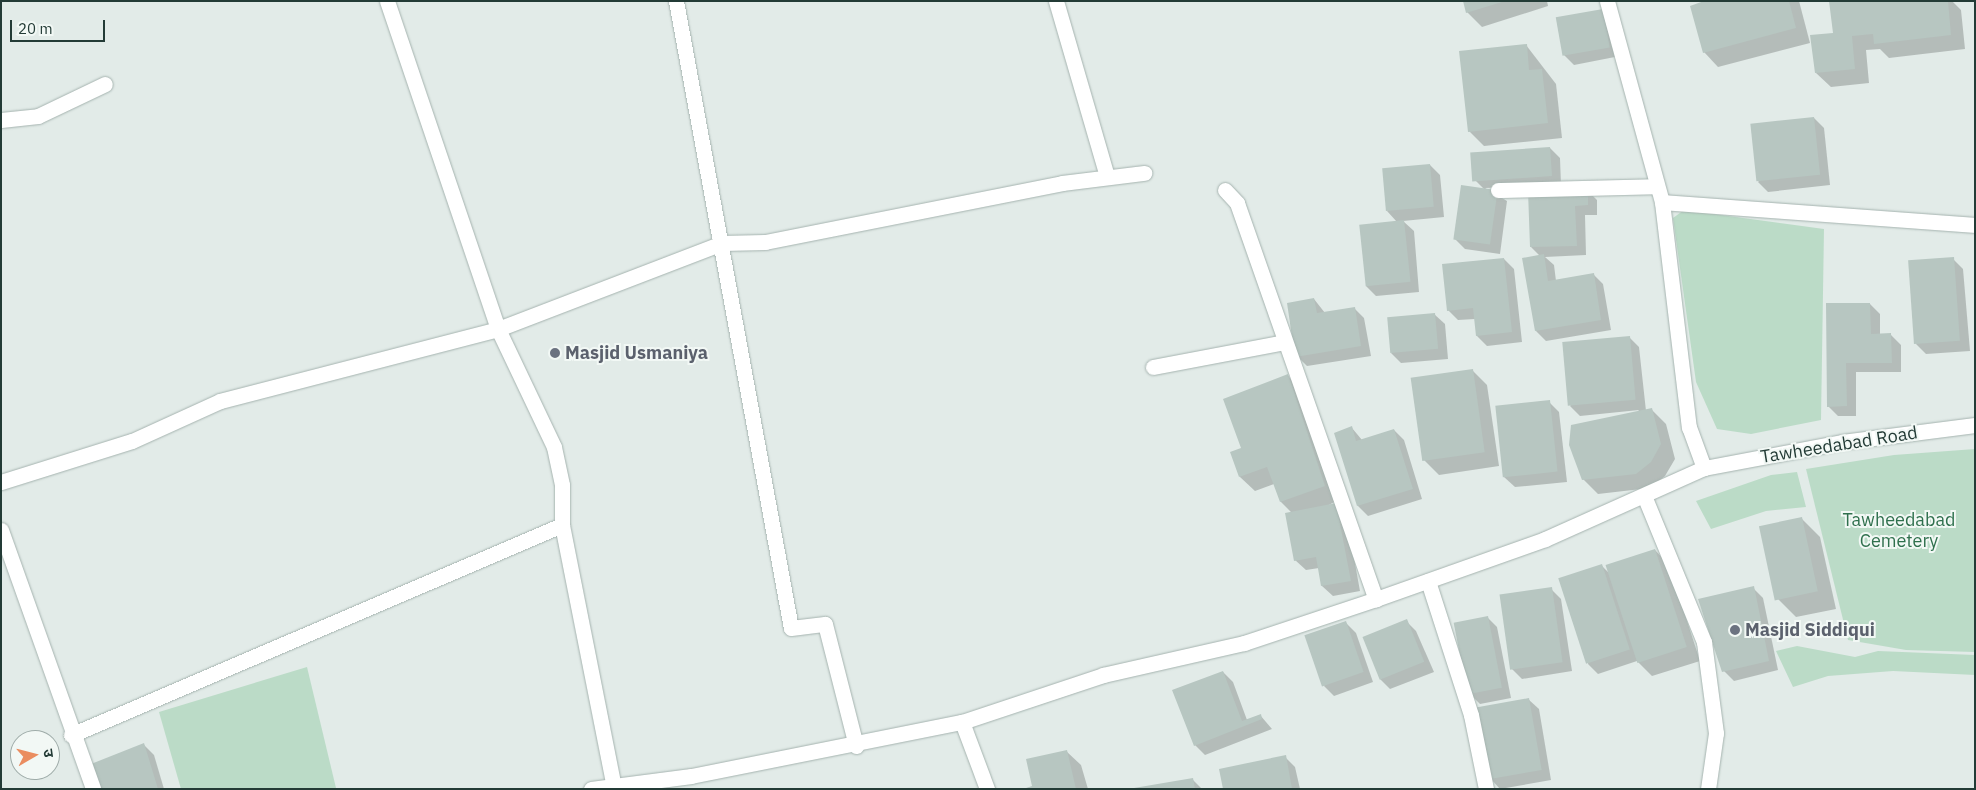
<!DOCTYPE html>
<meta charset="utf-8">
<style>
body{margin:0}
#map{position:relative;width:1976px;height:790px;overflow:hidden;background:#e2ebe8;font-family:"IBM Plex Sans","Noto Sans Devanagari",sans-serif}
div>[style]{position:absolute}
.green>*{inset:0;background:#bbdbc7}
.shadow>*{inset:0;background:#0003}
.building>*{inset:0;background:#b7c6c1;transform-origin:0 0}
.roads{filter:drop-shadow(0 0 1px #a5b3af) drop-shadow(0 0 1px #a5b3af)}
.lane>*{height:15px;margin:-7.5px;padding:0 7.5px;transform-origin:7.5px;border-radius:7.5px;background:#fff}
.street>*{height:15px;margin:-7.5px;padding:0 7.5px;transform-origin:7.5px;border-radius:7.5px;background:#fff}
.secondary>*{height:15px;margin:-7.5px;padding:0 7.5px;transform-origin:7.5px;border-radius:7.5px;background:#fff}
.dots>*{width:14px;height:14px;translate:-50% -50%;box-sizing:border-box;border:2px solid #f2f8f5;border-radius:50%}
span{translate:-50% -50%;white-space:nowrap;text-align:center;line-height:1.15;-webkit-text-stroke:4px #f2f8f5;paint-order:stroke}
.worship-label{font-size:18px;color:#5b616d;font-weight:700}
.left{translate:0 -50%;text-align:left}
.street-label{font-size:18px;color:#233b36}
.park-label{font-size:18px;color:#2f704d}
.frame{position:absolute;inset:0;border:2px solid #233b36;pointer-events:none}
.north{position:absolute;left:10px;top:730px;width:50px;height:50px;box-sizing:border-box;background:#f2f8f5;border:1px solid #9faca9;border-radius:50%;rotate:82deg;font-size:14px;font-weight:700;line-height:20px;text-align:center;color:#233b36}
.north::after{content:'';display:block;margin:auto;width:18px;height:22px;background:#ea8d60;clip-path:polygon(50% 0,100% 100%,50% 72%,0 100%)}
.scale{position:absolute;left:10px;top:20px;width:95px;height:22px;box-sizing:border-box;border:2px solid #233b36;border-top:0;padding-left:6px;font-size:15px;line-height:18px;white-space:nowrap;color:#233b36;-webkit-text-stroke:4px #f2f8f5;paint-order:stroke}
</style>
<div id="map">
<div class="green">
<div style="clip-path:polygon(1684px 210px,1824px 229px,1821px 420px,1751px 434px,1717px 429px,1696px 382px,1673px 218px)"></div>
<div style="clip-path:polygon(1975px 449px,1975px 652px,1906px 650px,1848px 640px,1806px 469px,1894px 455px)"></div>
<div style="clip-path:polygon(1797px 472px,1806px 507px,1766px 511px,1711px 529px,1696px 501px,1771px 475px)"></div>
<div style="clip-path:polygon(1797px 646px,1855px 657px,1878px 651px,1975px 655px,1975px 675px,1893px 671px,1828px 676px,1793px 687px,1776px 651px)"></div>
<div style="clip-path:polygon(307px 667px,336px 788px,181px 789px,159px 712px)"></div>
</div>
<div class="shadow">
<div style="clip-path:polygon(1464px 1px,1547px 1px,1548px 6px,1482px 27px,1467px 12px)"></div>
<div style="clip-path:polygon(1706px 1px,1799px 1px,1810px 43px,1718px 67px,1704px 52px)"></div>
<div style="clip-path:polygon(1830px 1px,1952px 1px,1961px 10px,1965px 49px,1889px 58px,1880px 49px,1866px 50px,1869px 83px,1831px 87px,1816px 73px,1834px 34px)"></div>
<div style="clip-path:polygon(1603px 10px,1620px 56px,1574px 65px,1564px 55px,1558px 18px)"></div>
<div style="clip-path:polygon(1526px 45px,1556px 84px,1562px 138px,1484px 146px,1469px 131px)"></div>
<div style="clip-path:polygon(1814px 118px,1824px 128px,1830px 185px,1768px 192px,1758px 182px)"></div>
<div style="clip-path:polygon(1550px 148px,1560px 158px,1561px 185px,1485px 188px,1507px 201px,1500px 254px,1465px 249px,1455px 239px,1484px 189px,1473px 178px)"></div>
<div style="clip-path:polygon(1430px 165px,1440px 175px,1444px 217px,1403px 221px,1414px 231px,1419px 292px,1376px 296px,1366px 286px,1397px 222px,1387px 211px)"></div>
<div style="clip-path:polygon(1587px 190px,1597px 200px,1597px 215px,1585px 215px,1586px 255px,1545px 257px,1554px 265px,1556px 281px,1593px 274px,1603px 284px,1611px 330px,1546px 341px,1536px 331px,1540px 256px,1531px 247px)"></div>
<div style="clip-path:polygon(1504px 259px,1514px 269px,1522px 342px,1487px 346px,1477px 336px,1475px 319px,1458px 320px,1448px 310px)"></div>
<div style="clip-path:polygon(1953px 259px,1963px 269px,1970px 351px,1926px 354px,1916px 344px)"></div>
<div style="clip-path:polygon(1314px 299px,1325px 313px,1354px 308px,1364px 318px,1371px 356px,1307px 366px,1297px 356px)"></div>
<div style="clip-path:polygon(1870px 304px,1880px 314px,1880px 335px,1891px 335px,1901px 345px,1901px 372px,1856px 372px,1856px 416px,1838px 416px,1828px 406px)"></div>
<div style="clip-path:polygon(1434px 314px,1445px 324px,1448px 359px,1401px 363px,1391px 353px)"></div>
<div style="clip-path:polygon(1629px 337px,1639px 347px,1646px 411px,1652px 410px,1666px 424px,1675px 459px,1665px 476px,1650px 488px,1598px 494px,1583px 479px,1639px 410px,1580px 416px,1570px 406px)"></div>
<div style="clip-path:polygon(1473px 371px,1487px 385px,1499px 466px,1439px 475px,1424px 460px)"></div>
<div style="clip-path:polygon(1288px 376px,1302px 390px,1338px 500px,1327px 506px,1346px 514px,1360px 591px,1333px 596px,1322px 586px,1319px 568px,1306px 570px,1295px 560px,1292px 513px,1281px 502px,1274px 484px,1255px 491px,1240px 477px,1243px 449px)"></div>
<div style="clip-path:polygon(1549px 402px,1559px 412px,1567px 482px,1515px 487px,1504px 477px)"></div>
<div style="clip-path:polygon(1352px 428px,1362px 440px,1394px 430px,1404px 440px,1422px 499px,1368px 516px,1358px 506px)"></div>
<div style="clip-path:polygon(1801px 518px,1820px 537px,1836px 609px,1796px 617px,1778px 599px)"></div>
<div style="clip-path:polygon(1655px 550px,1669px 565px,1700px 661px,1652px 676px,1637px 661px,1598px 674px,1588px 664px,1601px 565px,1610px 574px)"></div>
<div style="clip-path:polygon(1753px 588px,1763px 598px,1778px 670px,1734px 681px,1724px 671px)"></div>
<div style="clip-path:polygon(1551px 589px,1561px 599px,1572px 671px,1522px 679px,1512px 669px)"></div>
<div style="clip-path:polygon(1487px 617px,1497px 627px,1511px 698px,1480px 704px,1470px 694px)"></div>
<div style="clip-path:polygon(1406px 621px,1416px 631px,1434px 672px,1390px 689px,1380px 679px)"></div>
<div style="clip-path:polygon(1346px 623px,1356px 633px,1373px 682px,1334px 696px,1324px 686px)"></div>
<div style="clip-path:polygon(1223px 672px,1233px 682px,1247px 720px,1260px 715px,1272px 729px,1205px 755px,1195px 745px)"></div>
<div style="clip-path:polygon(1528px 699px,1539px 709px,1551px 780px,1500px 789px,1490px 778px)"></div>
<div style="clip-path:polygon(144px 745px,154px 755px,164px 789px,101px 789px)"></div>
<div style="clip-path:polygon(1066px 751px,1081px 765px,1088px 789px,1025px 789px,1034px 787px)"></div>
<div style="clip-path:polygon(1285px 757px,1295px 767px,1300px 789px,1225px 789px)"></div>
<div style="clip-path:polygon(1193px 780px,1202px 789px,1135px 789px)"></div>
</div>
<div class="building">
<div style="clip-path:polygon(1463px 1px,1502px 1px,1502px 2px,1466px 13px)"></div>
<div style="clip-path:polygon(1704px 1px,1789px 1px,1796px 28px,1703px 53px,1690px 6px)"></div>
<div style="clip-path:polygon(1829px 1px,1948px 1px,1951px 35px,1874px 44px,1873px 34px,1852px 36px,1855px 69px,1815px 73px,1810px 35px,1833px 33px)"></div>
<div style="left:1603px;top:9px;width:39px;height:48px;rotate:80deg"></div>
<div style="clip-path:polygon(1527px 44px,1529px 70px,1542px 69px,1548px 123px,1468px 132px,1459px 51px)"></div>
<div style="left:1814px;top:117px;width:58px;height:64px;rotate:84deg"></div>
<div style="left:1550px;top:147px;width:29px;height:80px;rotate:86deg"></div>
<div style="left:1430px;top:164px;width:43px;height:48px;rotate:85deg"></div>
<div style="left:1461px;top:185px;width:37px;height:55px;rotate:8deg"></div>
<div style="clip-path:polygon(1588px 189px,1588px 205px,1575px 206px,1577px 246px,1530px 247px,1528px 191px)"></div>
<div style="left:1404px;top:220px;width:62px;height:45px;rotate:84deg"></div>
<div style="clip-path:polygon(1544px 254px,1548px 281px,1594px 273px,1601px 320px,1535px 331px,1522px 258px)"></div>
<div style="left:1954px;top:257px;width:84px;height:46px;rotate:86deg"></div>
<div style="clip-path:polygon(1504px 258px,1512px 332px,1476px 336px,1473px 308px,1447px 311px,1442px 264px)"></div>
<div style="clip-path:polygon(1314px 298px,1317px 313px,1355px 307px,1361px 346px,1295px 357px,1287px 303px)"></div>
<div style="clip-path:polygon(1826px 303px,1870px 303px,1871px 334px,1891px 333px,1892px 363px,1846px 363px,1847px 406px,1827px 407px)"></div>
<div style="left:1435px;top:313px;width:36px;height:48px;rotate:85deg"></div>
<div style="left:1630px;top:336px;width:64px;height:68px;rotate:85deg"></div>
<div style="left:1473px;top:369px;width:84px;height:63px;rotate:82deg"></div>
<div style="clip-path:polygon(1288px 374px,1325px 486px,1280px 502px,1267px 467px,1239px 477px,1230px 452px,1241px 448px,1223px 399px)"></div>
<div style="left:1550px;top:400px;width:72px;height:55px;rotate:84deg"></div>
<div style="clip-path:polygon(1652px 408px,1661px 444px,1651px 462px,1636px 474px,1582px 480px,1569px 445px,1571px 425px)"></div>
<div style="clip-path:polygon(1352px 426px,1356px 441px,1394px 429px,1413px 489px,1357px 506px,1334px 433px)"></div>
<div style="clip-path:polygon(1336px 503px,1351px 581px,1321px 586px,1316px 557px,1294px 561px,1285px 513px)"></div>
<div style="left:1802px;top:517px;width:76px;height:44px;rotate:78deg"></div>
<div style="left:1655px;top:549px;width:103px;height:52px;rotate:72deg"></div>
<div style="left:1602px;top:564px;width:90px;height:46px;rotate:72deg"></div>
<div style="clip-path:polygon(1754px 586px,1769px 661px,1722px 672px,1698px 599px)"></div>
<div style="left:1552px;top:587px;width:76px;height:53px;rotate:82deg"></div>
<div style="left:1488px;top:616px;width:73px;height:35px;rotate:79deg"></div>
<div style="left:1407px;top:619px;width:46px;height:48px;rotate:68deg"></div>
<div style="left:1346px;top:621px;width:54px;height:44px;rotate:71deg"></div>
<div style="clip-path:polygon(1223px 671px,1242px 721px,1261px 714px,1262px 719px,1194px 746px,1172px 690px)"></div>
<div style="left:1529px;top:698px;width:73px;height:54px;rotate:80deg"></div>
<div style="clip-path:polygon(144px 743px,158px 789px,99px 789px,91px 764px)"></div>
<div style="clip-path:polygon(1067px 750px,1076px 789px,1023px 789px,1032px 786px,1026px 759px)"></div>
<div style="clip-path:polygon(1286px 755px,1292px 789px,1223px 789px,1219px 769px)"></div>
<div style="clip-path:polygon(1193px 778px,1195px 789px,1134px 789px,1134px 788px)"></div>
</div>
<div class="roads">
<div class="lane">
<div style="left:676px;top:1px;width:637px;rotate:79.61deg"></div>
<div style="left:791px;top:628px;width:34px;rotate:-7deg"></div>
<div style="left:825px;top:624px;width:126px;rotate:75.7deg"></div>
<div style="left:1056px;top:1px;width:183px;rotate:73.8deg"></div>
<div style="left:1225px;top:190px;width:18px;rotate:47deg"></div>
<div style="left:1237px;top:203px;width:420px;rotate:70.7deg"></div>
<div style="left:1153px;top:367px;width:134px;rotate:-10.7deg"></div>
<div style="left:1px;top:482px;width:137px;rotate:-17.4deg"></div>
<div style="left:132px;top:441px;width:97px;rotate:-24.4deg"></div>
<div style="left:220px;top:401px;width:287px;rotate:-14.5deg"></div>
<div style="left:498px;top:329px;width:240px;rotate:-21deg"></div>
<div style="left:722px;top:243px;width:43px;rotate:-1.3deg"></div>
<div style="left:765px;top:242px;width:303px;rotate:-11.2deg"></div>
<div style="left:1062px;top:183px;width:83px;rotate:-7deg"></div>
</div>
<div class="street">
<div style="left:387px;top:1px;width:346px;rotate:71.3deg"></div>
<div style="left:498px;top:329px;width:131px;rotate:64.6deg"></div>
<div style="left:554px;top:447px;width:39px;rotate:78deg"></div>
<div style="left:562px;top:485px;width:40px;rotate:90deg"></div>
<div style="left:562px;top:525px;width:268px;rotate:78.8deg"></div>
<div style="left:1607px;top:1px;width:208px;rotate:74.7deg"></div>
<div style="left:1662px;top:202px;width:227px;rotate:83.2deg"></div>
<div style="left:1689px;top:427px;width:44px;rotate:69.9deg"></div>
<div style="left:1px;top:120px;width:37px;rotate:-6deg"></div>
<div style="left:38px;top:116px;width:74px;rotate:-25.5deg"></div>
<div style="left:1498px;top:190px;width:159px;rotate:-1.4deg"></div>
<div style="left:1662px;top:202px;width:314px;rotate:4.2deg"></div>
<div style="left:1645px;top:498px;width:156px;rotate:67.7deg"></div>
<div style="left:1704px;top:642px;width:92px;rotate:82.5deg"></div>
<div style="left:1716px;top:733px;width:57px;rotate:98.1deg"></div>
<div style="left:1px;top:530px;width:275px;rotate:70.4deg"></div>
<div style="left:1428px;top:581px;width:141px;rotate:72.2deg"></div>
<div style="left:1471px;top:715px;width:76px;rotate:78.5deg"></div>
<div style="left:962px;top:722px;width:72px;rotate:69.5deg"></div>
<div style="left:71px;top:735px;width:534px;rotate:-23.16deg"></div>
</div>
<div class="secondary">
<div style="left:591px;top:789px;width:101px;rotate:-7.4deg"></div>
<div style="left:691px;top:776px;width:276px;rotate:-11.3deg"></div>
<div style="left:962px;top:722px;width:149px;rotate:-18.4deg"></div>
<div style="left:1103px;top:675px;width:145px;rotate:-12.8deg"></div>
<div style="left:1244px;top:643px;width:139px;rotate:-18.4deg"></div>
<div style="left:1376px;top:599px;width:179px;rotate:-19.5deg"></div>
<div style="left:1545px;top:539px;width:174px;rotate:-24.1deg"></div>
<div style="left:1704px;top:468px;width:140px;rotate:-10.7deg"></div>
<div style="left:1842px;top:442px;width:134px;rotate:-7.3deg"></div>
</div>
</div>
<div class="dots">
<div style="left:555px;top:353px;background:#6b7280"></div>
<div style="left:1735px;top:630px;background:#6b7280"></div>
</div>
<div class="worship-label">
<span class="left" style="left:565px;top:353px">Masjid Usmaniya</span>
<span class="left" style="left:1745px;top:630px">Masjid Siddiqui</span>
</div>
<div class="street-label">
<span style="left:1839px;top:445px;rotate:-9deg">Tawheedabad Road</span>
</div>
<div class="park-label">
<span style="left:1899px;top:531px">Tawheedabad<br>Cemetery</span>
</div>
<div class="frame"></div>
<div class="north">उ</div>
<div class="scale">20 m</div>
</div>
